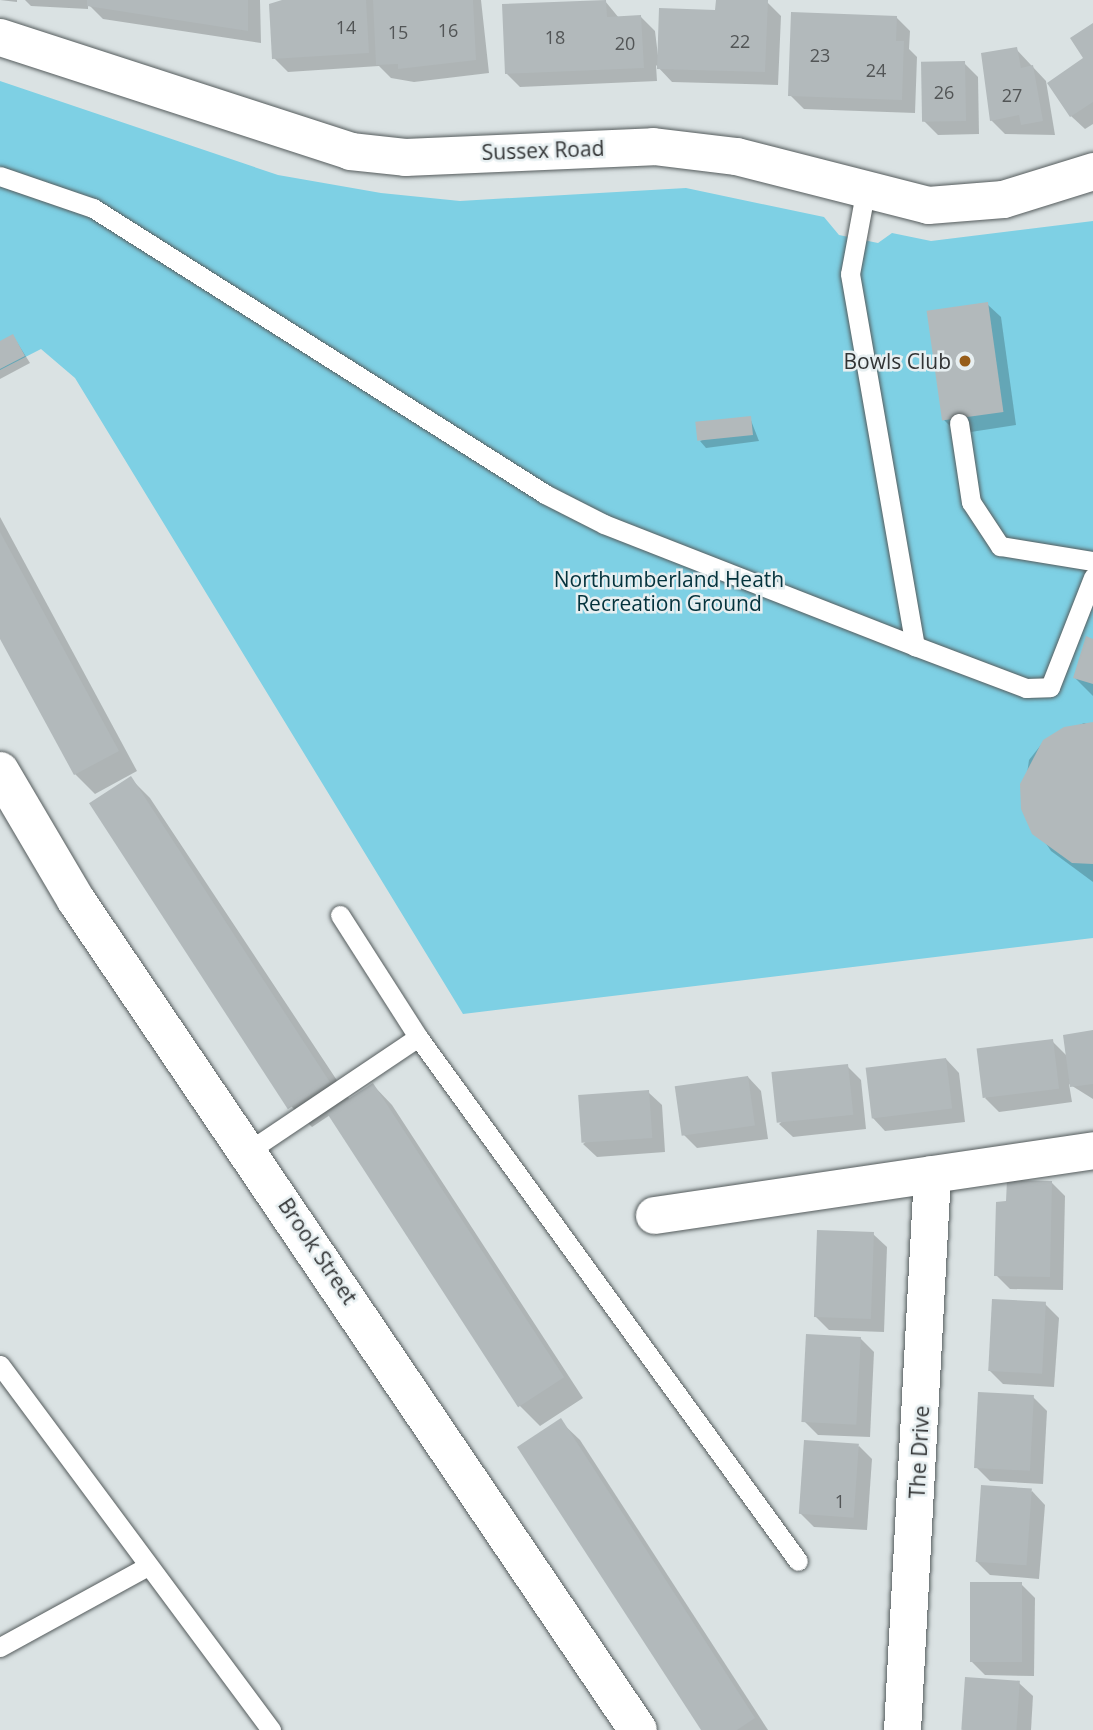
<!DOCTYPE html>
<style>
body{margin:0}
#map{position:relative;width:1093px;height:1730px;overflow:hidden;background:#dae2e3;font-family:"Open Sans",sans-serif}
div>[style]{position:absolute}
.green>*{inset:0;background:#7ed0e4}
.shadow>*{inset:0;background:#0003}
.building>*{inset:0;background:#b2b9bb;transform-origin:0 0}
.roads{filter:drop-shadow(0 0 2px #555c5d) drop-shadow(0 0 2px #555c5d)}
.lane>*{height:19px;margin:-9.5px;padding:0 9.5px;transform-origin:9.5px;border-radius:9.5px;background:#fff}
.street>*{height:37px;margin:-18.5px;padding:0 18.5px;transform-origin:18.5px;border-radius:18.5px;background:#fff}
.secondary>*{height:38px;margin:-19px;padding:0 19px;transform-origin:19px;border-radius:19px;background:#fff}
.dots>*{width:19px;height:19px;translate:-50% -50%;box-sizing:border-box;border:4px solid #e7eff1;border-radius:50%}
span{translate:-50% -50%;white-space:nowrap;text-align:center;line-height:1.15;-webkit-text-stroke:5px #e7eff1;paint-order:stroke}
.number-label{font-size:18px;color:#525556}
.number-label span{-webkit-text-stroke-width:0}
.street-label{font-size:21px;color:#323435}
.poi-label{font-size:21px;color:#323435}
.right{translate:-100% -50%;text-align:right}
.park-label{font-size:21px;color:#03323c}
</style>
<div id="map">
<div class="green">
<div style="clip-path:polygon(0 81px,278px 175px,381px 193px,460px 201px,686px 188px,824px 217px,839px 235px,878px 243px,892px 233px,931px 241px,1093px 221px,1093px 938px,463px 1014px,75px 378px,41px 349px,0 370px)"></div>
</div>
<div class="shadow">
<div style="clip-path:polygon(0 0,17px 0,17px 2px)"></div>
<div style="clip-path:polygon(25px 0,260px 0,261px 43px,103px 19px,88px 4px,88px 9px,31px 6px)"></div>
<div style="clip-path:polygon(284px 0,481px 0,489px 73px,414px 82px,391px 78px,379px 66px,288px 72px,274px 58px)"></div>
<div style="clip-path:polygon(717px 0,767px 2px,781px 16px,778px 85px,672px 82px,656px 65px,657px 81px,520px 87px,506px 73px,605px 1px,619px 18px,641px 17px,655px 31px,659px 64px,717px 12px)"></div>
<div style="clip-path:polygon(896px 17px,910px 31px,909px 49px,917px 57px,915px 113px,804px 109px,790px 95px)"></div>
<div style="clip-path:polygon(1093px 25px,1093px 124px,1085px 129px,1071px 116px)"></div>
<div style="clip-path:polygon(1016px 49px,1046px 81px,1055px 135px,1005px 134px,991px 120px)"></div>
<div style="clip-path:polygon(964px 63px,978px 77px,979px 134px,938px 135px,924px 121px)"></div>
<div style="clip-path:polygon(987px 304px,1001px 317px,1016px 425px,958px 434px,944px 420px)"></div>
<div style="clip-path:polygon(13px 336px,30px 363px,0 379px,0 343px)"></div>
<div style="clip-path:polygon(750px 418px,759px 441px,706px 448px,700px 441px)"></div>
<div style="clip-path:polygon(0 517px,137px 771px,95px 794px,75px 774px,0 635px)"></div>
<div style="clip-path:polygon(1093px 640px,1093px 696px,1075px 678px)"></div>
<div style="clip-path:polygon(1084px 723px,1093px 726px,1093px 882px,1051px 851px,1022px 808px,1029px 760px,1044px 741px)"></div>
<div style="clip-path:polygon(130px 778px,150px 798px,350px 1100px,373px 1085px,392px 1105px,583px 1398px,540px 1426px,520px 1406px,330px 1115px,312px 1127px,292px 1107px)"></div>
<div style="clip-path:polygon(1093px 1032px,1093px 1099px,1069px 1084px,1072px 1102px,999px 1112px,985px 1098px,1052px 1041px,1068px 1057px)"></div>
<div style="clip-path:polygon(946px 1059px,959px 1073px,965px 1122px,885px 1131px,872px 1117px)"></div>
<div style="clip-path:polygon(847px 1066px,861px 1080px,866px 1129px,793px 1137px,779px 1124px)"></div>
<div style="clip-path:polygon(748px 1077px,761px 1091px,768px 1139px,697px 1148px,683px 1134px)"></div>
<div style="clip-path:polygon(648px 1092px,662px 1105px,665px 1152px,597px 1157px,583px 1144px)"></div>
<div style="clip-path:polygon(1051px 1182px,1065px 1196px,1063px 1290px,1010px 1289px,996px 1275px,1007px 1203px)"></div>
<div style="clip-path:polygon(873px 1234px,887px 1247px,884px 1332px,829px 1330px,815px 1316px)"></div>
<div style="clip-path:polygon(1045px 1304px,1059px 1318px,1054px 1387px,1003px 1384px,989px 1370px)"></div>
<div style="clip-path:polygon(860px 1338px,874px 1352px,870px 1437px,818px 1435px,804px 1421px)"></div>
<div style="clip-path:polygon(1033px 1397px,1047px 1411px,1043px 1484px,990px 1481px,976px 1467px)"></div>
<div style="clip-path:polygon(560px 1421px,580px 1440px,768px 1730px,703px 1730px)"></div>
<div style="clip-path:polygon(859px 1446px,872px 1459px,867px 1530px,814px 1527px,800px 1513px)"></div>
<div style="clip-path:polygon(1032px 1491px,1045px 1505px,1039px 1579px,990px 1575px,976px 1561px)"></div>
<div style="clip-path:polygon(1021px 1584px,1035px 1598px,1034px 1676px,985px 1675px,971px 1661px)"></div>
<div style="clip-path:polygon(1019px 1683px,1033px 1696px,1031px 1730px,963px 1730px)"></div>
</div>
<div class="building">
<div style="clip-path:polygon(87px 0,248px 0,248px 31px,87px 6px)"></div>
<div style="clip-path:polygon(282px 0,366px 0,369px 53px,272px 59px,269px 4px)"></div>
<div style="clip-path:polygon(373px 0,473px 0,476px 60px,398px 69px,398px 64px,376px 65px)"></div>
<div style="clip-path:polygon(606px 0,607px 17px,641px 15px,644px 68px,505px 74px,502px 4px)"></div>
<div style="clip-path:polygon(716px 0,768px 0,765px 72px,657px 69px,659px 8px,715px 10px)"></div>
<div style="clip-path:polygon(791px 12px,897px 16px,896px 41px,904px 41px,902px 100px,788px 96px)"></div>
<div style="clip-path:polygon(1093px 23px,1093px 102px,1070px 117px,1047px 83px,1083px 58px,1070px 38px)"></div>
<div style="clip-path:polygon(1017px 47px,1021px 68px,1033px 65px,1043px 121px,1021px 125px,1019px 115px,990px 121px,981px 53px)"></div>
<div style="left:965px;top:61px;width:60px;height:44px;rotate:89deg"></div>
<div style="left:988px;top:302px;width:111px;height:62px;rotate:82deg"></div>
<div style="clip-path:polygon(13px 334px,25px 356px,0 369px,0 341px)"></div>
<div style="left:751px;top:416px;width:19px;height:56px;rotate:84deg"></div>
<div style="clip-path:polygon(0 532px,119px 751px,74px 775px,0 639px)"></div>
<div style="clip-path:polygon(1086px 636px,1093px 639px,1093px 684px,1073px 678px)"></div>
<div style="clip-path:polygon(1093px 722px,1093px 864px,1072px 863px,1032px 834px,1021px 809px,1020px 784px,1043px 740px,1064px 727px)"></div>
<div style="left:131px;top:776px;width:365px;height:50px;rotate:57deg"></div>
<div style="clip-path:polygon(1093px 1030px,1093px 1084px,1070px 1087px,1063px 1035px)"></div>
<div style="left:1053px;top:1039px;width:50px;height:77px;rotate:83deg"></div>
<div style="left:946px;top:1058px;width:51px;height:81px;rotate:83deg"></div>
<div style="left:848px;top:1064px;width:51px;height:77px;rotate:84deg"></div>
<div style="left:748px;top:1076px;width:50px;height:74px;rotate:82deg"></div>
<div style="left:373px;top:1083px;width:351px;height:55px;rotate:57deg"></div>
<div style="left:649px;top:1090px;width:48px;height:71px;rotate:86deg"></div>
<div style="clip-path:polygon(1007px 1180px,1052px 1181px,1050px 1277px,994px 1276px,996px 1202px,1006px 1201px)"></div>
<div style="left:817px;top:1230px;width:57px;height:87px;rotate:2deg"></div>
<div style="left:992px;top:1299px;width:54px;height:72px;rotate:3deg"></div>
<div style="left:806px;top:1334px;width:55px;height:88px;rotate:3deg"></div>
<div style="left:978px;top:1392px;width:56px;height:76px;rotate:3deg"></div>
<div style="clip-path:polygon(561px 1418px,755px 1718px,737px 1730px,701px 1730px,517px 1447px)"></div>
<div style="left:804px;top:1440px;width:55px;height:74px;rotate:4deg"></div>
<div style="left:981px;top:1485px;width:51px;height:77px;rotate:4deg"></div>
<div style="left:970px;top:1582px;width:52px;height:80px"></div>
<div style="left:965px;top:1677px;width:55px;height:53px;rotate:4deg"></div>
</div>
<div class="roads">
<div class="lane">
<div style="left:0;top:176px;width:98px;rotate:19deg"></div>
<div style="left:93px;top:208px;width:535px;rotate:32.32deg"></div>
<div style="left:545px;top:494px;width:66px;rotate:27deg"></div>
<div style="left:604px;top:524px;width:334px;rotate:21.4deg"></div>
<div style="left:865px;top:193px;width:82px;rotate:100.5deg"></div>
<div style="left:850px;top:274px;width:378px;rotate:80.1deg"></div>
<div style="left:915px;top:646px;width:119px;rotate:20.7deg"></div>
<div style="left:1026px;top:688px;width:24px;rotate:-2deg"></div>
<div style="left:1050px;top:687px;width:118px;rotate:-68.6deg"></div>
<div style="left:959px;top:423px;width:80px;rotate:81.4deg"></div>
<div style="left:971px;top:502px;width:53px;rotate:56.6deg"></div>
<div style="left:1000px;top:546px;width:94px;rotate:9.2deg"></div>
<div style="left:340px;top:915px;width:145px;rotate:57.4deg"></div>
<div style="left:418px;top:1037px;width:647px;rotate:54.05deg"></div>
<div style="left:250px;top:1150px;width:202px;rotate:-33.9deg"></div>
<div style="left:0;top:1365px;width:455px;rotate:53.4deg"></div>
<div style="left:0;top:1647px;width:166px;rotate:-28.7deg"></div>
</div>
<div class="street">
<div style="left:0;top:37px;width:368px;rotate:18deg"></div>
<div style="left:350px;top:151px;width:55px;rotate:6.2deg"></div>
<div style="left:405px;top:157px;width:248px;rotate:-2.5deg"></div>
<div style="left:653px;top:146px;width:84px;rotate:6.9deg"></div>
<div style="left:736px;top:156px;width:198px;rotate:14.3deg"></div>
<div style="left:928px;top:205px;width:75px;rotate:-4.6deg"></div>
<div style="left:1003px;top:199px;width:94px;rotate:-17.3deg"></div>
<div style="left:654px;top:1215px;width:444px;rotate:-8.4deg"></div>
<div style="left:902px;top:1730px;width:557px;rotate:-86.91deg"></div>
</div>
<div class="secondary">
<div style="left:0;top:771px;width:150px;rotate:59.5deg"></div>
<div style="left:76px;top:900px;width:1002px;rotate:55.9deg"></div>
</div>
</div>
<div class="dots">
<div style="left:965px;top:361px;background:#975e1a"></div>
</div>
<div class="number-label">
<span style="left:346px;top:27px">14</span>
<span style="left:448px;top:30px">16</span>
<span style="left:398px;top:32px">15</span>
<span style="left:555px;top:37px">18</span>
<span style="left:740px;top:41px">22</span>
<span style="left:625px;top:43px">20</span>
<span style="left:820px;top:55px">23</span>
<span style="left:876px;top:70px">24</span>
<span style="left:944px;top:92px">26</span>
<span style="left:1012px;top:95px">27</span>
<span style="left:840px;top:1501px">1</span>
</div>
<div class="street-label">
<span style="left:543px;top:150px;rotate:-2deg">Sussex Road</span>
<span style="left:318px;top:1251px;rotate:56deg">Brook Street</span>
<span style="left:919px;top:1452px;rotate:-87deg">The Drive</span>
</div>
<div class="poi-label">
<span class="right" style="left:951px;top:361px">Bowls Club</span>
</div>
<div class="park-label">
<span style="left:669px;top:591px">Northumberland Heath<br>Recreation Ground</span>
</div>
</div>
